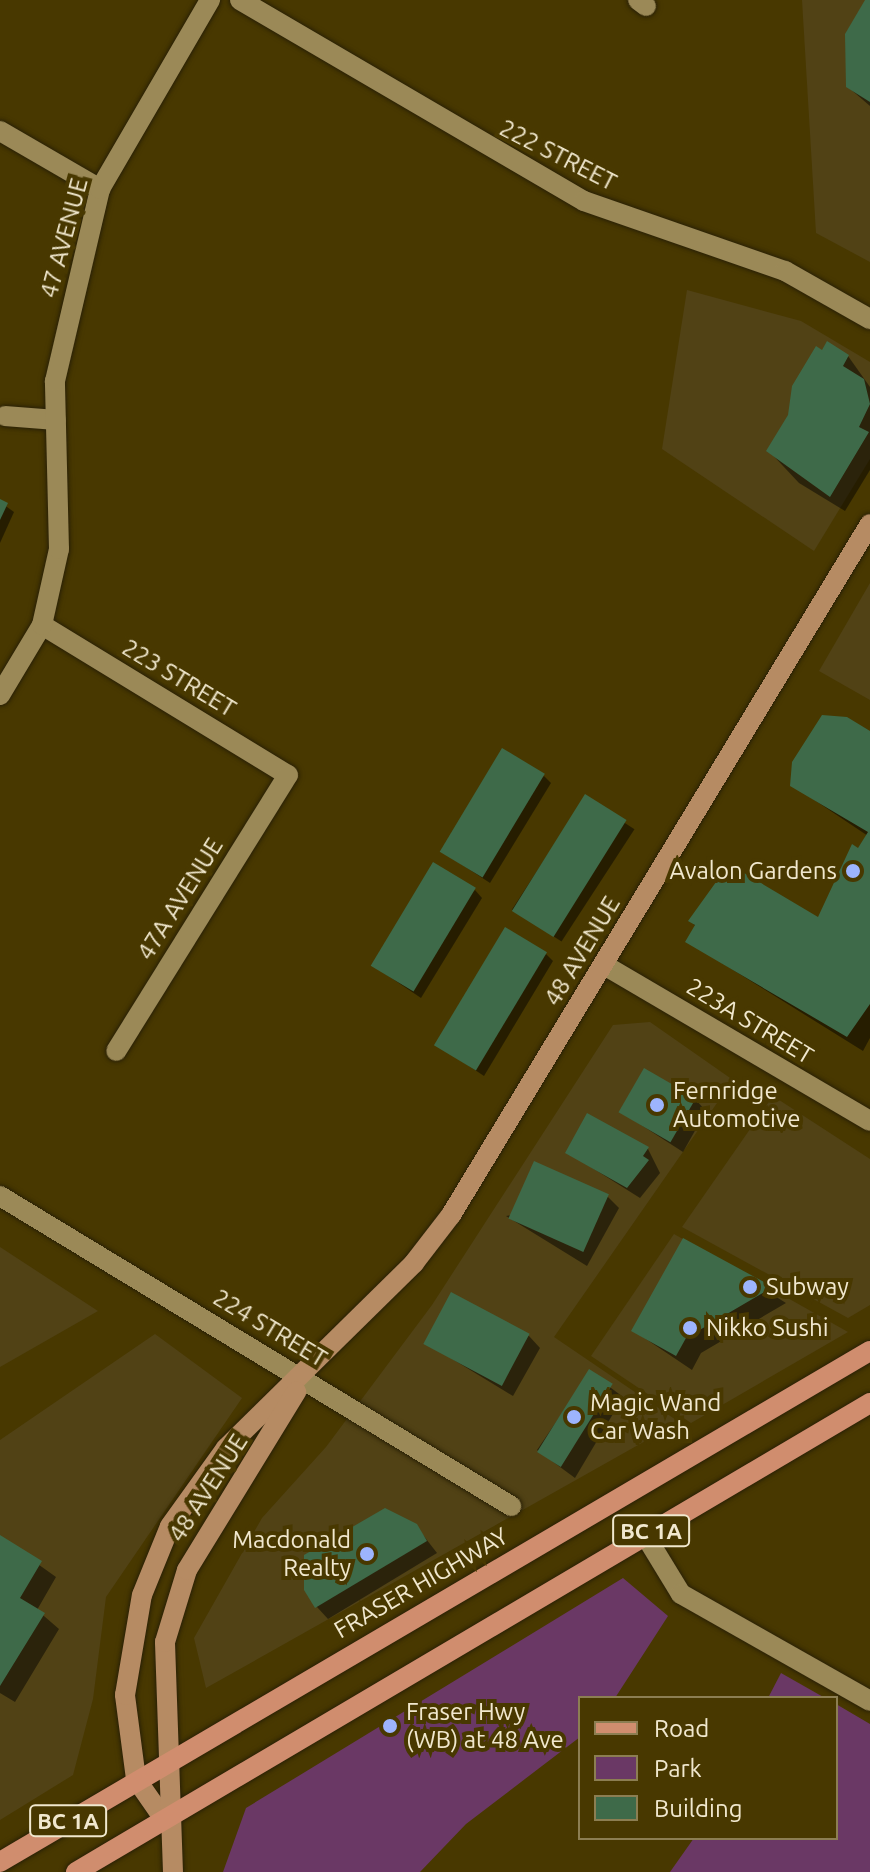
<!DOCTYPE html>
<style>
body{margin:0}
#map{position:relative;width:870px;height:1872px;overflow:hidden;background:#483800;font-family:Ubuntu,sans-serif}
div>[style]{position:absolute}
.built>*{inset:0;background:#514215}
.green>*{inset:0;background:#6a3865}
.shadow>*{inset:0;background:#0007;transform-origin:0 0}
.building>*{inset:0;background:#3e6a49;transform-origin:0 0}
.roads{filter:drop-shadow(0 0 2px #292006) drop-shadow(0 0 2px #292006)}
.minor>*{height:20px;margin:-10px;padding:0 10px;transform-origin:10px;border-radius:10px;background:#9b8957}
.tertiary>*{height:20px;margin:-10px;padding:0 10px;transform-origin:10px;border-radius:10px;background:#9b8957}
.secondary>*{height:20px;margin:-10px;padding:0 10px;transform-origin:10px;border-radius:10px;background:#b68b63}
.primary>*{height:20px;margin:-10px;padding:0 10px;transform-origin:10px;border-radius:10px;background:#d08d6e}
.dots>*{width:22px;height:22px;translate:-50% -50%;box-sizing:border-box;border:4px solid #483800;border-radius:50%}
span{translate:-50% -50%;white-space:nowrap;text-align:center;line-height:1.15;-webkit-text-stroke:8px #483800;paint-order:stroke}
.shield-label span{padding:2px 6px;background:#483800;border:2px solid;border-radius:6px;-webkit-text-stroke-width:0}
.shield-label{font-size:22px;color:#f1e8ce;font-weight:700}
.street-label{font-size:24px;color:#f1e8ce}
.poi-label{font-size:24px;color:#f1e8ce}
.right{translate:-100% -50%;text-align:right}
.left{translate:0 -50%;text-align:left}
.legend{position:absolute;left:578px;top:1696px;width:260px;height:144px;box-sizing:border-box;background:#483800;border:2px solid #8c7e52;margin:0;padding:10px 14px;list-style:none;font-size:24px;color:#f1e8ce}
.legend li{display:flex;align-items:center;gap:16px;height:40px}
.legend b{width:40px;border:2px solid #8c7e52}
</style>
<div id="map">
<div class="built">
<div style="clip-path:polygon(802px 0,870px 0,870px 262px,816px 233px)"></div>
<div style="clip-path:polygon(687px 290px,801px 321px,870px 362px,870px 459px,814px 551px,662px 449px)"></div>
<div style="clip-path:polygon(870px 583px,870px 700px,819px 671px)"></div>
<div style="clip-path:polygon(650px 1022px,733px 1080px,554px 1337px,679px 1422px,206px 1688px,194px 1638px,262px 1518px,326px 1447px,432px 1305px,613px 1025px)"></div>
<div style="clip-path:polygon(773px 1096px,870px 1159px,870px 1305px,848px 1318px,682px 1227px)"></div>
<div style="clip-path:polygon(674px 1234px,848px 1332px,691px 1423px,591px 1356px)"></div>
<div style="clip-path:polygon(0 1247px,98px 1311px,0 1367px)"></div>
<div style="clip-path:polygon(155px 1334px,242px 1398px,106px 1597px,93px 1699px,73px 1775px,0 1820px,0 1440px)"></div>
</div>
<div class="green">
<div style="clip-path:polygon(623px 1578px,668px 1616px,615px 1698px,580px 1698px,580px 1737px,466px 1824px,420px 1872px,223px 1872px,246px 1808px)"></div>
<div style="clip-path:polygon(781px 1673px,825px 1698px,768px 1698px)"></div>
<div style="clip-path:polygon(836px 1704px,870px 1724px,870px 1872px,670px 1872px,694px 1838px,836px 1838px)"></div>
</div>
<div class="shadow">
<div style="clip-path:polygon(868px 0,870px 0,870px 106px,848px 87px)"></div>
<div style="clip-path:polygon(823px 352px,848px 356px,870px 387px,870px 470px,845px 511px,799px 483px,769px 451px)"></div>
<div style="clip-path:polygon(0 502px,14px 512px,0 543px)"></div>
<div style="clip-path:polygon(870px 734px,870px 1038px,863px 1051px,688px 942px,696px 927px,691px 921px,819px 919px,868px 836px,792px 785px)"></div>
<div style="clip-path:polygon(544px 776px,551px 783px,490px 883px,441px 851px)"></div>
<div style="left:585px;top:797px;width:59px;height:134px;rotate:33deg"></div>
<div style="clip-path:polygon(475px 890px,482px 898px,421px 998px,372px 965px)"></div>
<div style="clip-path:polygon(546px 954px,553px 961px,484px 1076px,436px 1044px)"></div>
<div style="clip-path:polygon(695px 1099px,706px 1111px,683px 1152px,621px 1112px)"></div>
<div style="clip-path:polygon(648px 1149px,660px 1173px,640px 1198px,567px 1152px)"></div>
<div style="clip-path:polygon(608px 1197px,619px 1208px,587px 1266px,506px 1216px)"></div>
<div style="clip-path:polygon(684px 1240px,786px 1303px,701px 1353px,692px 1370px,634px 1331px)"></div>
<div style="clip-path:polygon(529px 1336px,540px 1348px,513px 1396px,426px 1343px)"></div>
<div style="clip-path:polygon(590px 1372px,623px 1397px,575px 1478px,537px 1450px)"></div>
<div style="clip-path:polygon(416px 1526px,437px 1553px,328px 1619px,317px 1607px,306px 1589px)"></div>
<div style="clip-path:polygon(0 1537px,56px 1577px,37px 1610px,59px 1629px,15px 1702px,0 1693px)"></div>
</div>
<div class="building">
<div style="clip-path:polygon(865px 0,870px 0,870px 102px,846px 87px,845px 34px)"></div>
<div style="clip-path:polygon(827px 341px,849px 355px,843px 366px,864px 379px,870px 404px,859px 427px,869px 432px,830px 497px,766px 451px,788px 415px,792px 386px,816px 346px,822px 350px)"></div>
<div style="clip-path:polygon(0 499px,8px 503px,0 520px)"></div>
<div style="clip-path:polygon(822px 715px,847px 717px,870px 731px,870px 1004px,847px 1037px,685px 942px,695px 925px,688px 921px,729px 864px,818px 917px,852px 844px,858px 848px,868px 832px,790px 786px,792px 762px)"></div>
<div style="left:502px;top:748px;width:50px;height:121px;rotate:31deg"></div>
<div style="left:585px;top:794px;width:49px;height:138px;rotate:32deg"></div>
<div style="left:433px;top:862px;width:50px;height:121px;rotate:31deg"></div>
<div style="left:505px;top:927px;width:49px;height:138px;rotate:31deg"></div>
<div style="left:644px;top:1068px;width:60px;height:51px;rotate:30deg"></div>
<div style="clip-path:polygon(587px 1113px,649px 1147px,643px 1156px,649px 1160px,627px 1188px,565px 1153px)"></div>
<div style="left:534px;top:1161px;width:82px;height:63px;rotate:24deg"></div>
<div style="clip-path:polygon(683px 1238px,773px 1287px,686px 1338px,676px 1356px,631px 1331px)"></div>
<div style="left:451px;top:1292px;width:89px;height:59px;rotate:28deg"></div>
<div style="left:589px;top:1369px;width:28px;height:98px;rotate:32deg"></div>
<div style="clip-path:polygon(385px 1508px,417px 1524px,427px 1541px,315px 1608px,304px 1590px,304px 1555px)"></div>
<div style="clip-path:polygon(0 1535px,42px 1561px,20px 1598px,45px 1613px,0 1686px)"></div>
</div>
<div class="roads">
<div class="minor">
<div style="left:638px;top:0;width:10px;rotate:37deg"></div>
<div style="left:0;top:131px;width:116px;rotate:30.1deg"></div>
<div style="left:5px;top:416px;width:51px;rotate:4.5deg"></div>
<div style="left:42px;top:625px;width:288px;rotate:31.4deg"></div>
<div style="left:288px;top:775px;width:325px;rotate:121.9deg"></div>
<div style="left:0;top:695px;width:82px;rotate:-59deg"></div>
<div style="left:42px;top:625px;width:78px;rotate:-77.4deg"></div>
<div style="left:59px;top:549px;width:168px;rotate:-91.4deg"></div>
<div style="left:55px;top:381px;width:197px;rotate:-76.8deg"></div>
<div style="left:100px;top:189px;width:219px;rotate:-59.8deg"></div>
<div style="left:604px;top:965px;width:308px;rotate:30.4deg"></div>
<div style="left:0;top:1196px;width:598px;rotate:31.24deg"></div>
</div>
<div class="tertiary">
<div style="left:240px;top:0;width:398px;rotate:30.3deg"></div>
<div style="left:584px;top:201px;width:213px;rotate:19.2deg"></div>
<div style="left:785px;top:271px;width:98px;rotate:29.5deg"></div>
<div style="left:645px;top:1535px;width:69px;rotate:58.6deg"></div>
<div style="left:681px;top:1594px;width:217px;rotate:29.5deg"></div>
</div>
<div class="secondary">
<div style="left:166px;top:1822px;width:52px;rotate:-124.9deg"></div>
<div style="left:136px;top:1779px;width:85px;rotate:-97.5deg"></div>
<div style="left:125px;top:1695px;width:101px;rotate:-80.4deg"></div>
<div style="left:142px;top:1595px;width:74px;rotate:-67.9deg"></div>
<div style="left:170px;top:1526px;width:96px;rotate:-54.3deg"></div>
<div style="left:226px;top:1448px;width:264px;rotate:-44.5deg"></div>
<div style="left:414px;top:1263px;width:61px;rotate:-52.4deg"></div>
<div style="left:451px;top:1215px;width:808px;rotate:-58.77deg"></div>
<div style="left:173px;top:1872px;width:230px;rotate:-92deg"></div>
<div style="left:165px;top:1642px;width:75px;rotate:-73deg"></div>
<div style="left:187px;top:1570px;width:209px;rotate:-58.5deg"></div>
</div>
<div class="primary">
<div style="left:0;top:1862px;width:1009px;rotate:-30.43deg"></div>
<div style="left:76px;top:1872px;width:922px;rotate:-30.57deg"></div>
</div>
</div>
<div class="dots">
<div style="left:853px;top:871px;background:#9db4fd"></div>
<div style="left:657px;top:1105px;background:#9db4fd"></div>
<div style="left:750px;top:1287px;background:#9db4fd"></div>
<div style="left:690px;top:1328px;background:#9db4fd"></div>
<div style="left:574px;top:1417px;background:#9db4fd"></div>
<div style="left:367px;top:1554px;background:#9db4fd"></div>
<div style="left:390px;top:1726px;background:#9db4fd"></div>
</div>
<div class="shield-label">
<span style="left:651px;top:1531px">BC 1A</span>
<span style="left:68px;top:1821px">BC 1A</span>
</div>
<div class="street-label">
<span style="left:558px;top:155px;rotate:27deg">222 STREET</span>
<span style="left:64px;top:238px;rotate:-75deg">47 AVENUE</span>
<span style="left:179px;top:678px;rotate:31deg">223 STREET</span>
<span style="left:180px;top:899px;rotate:-58deg">47A AVENUE</span>
<span style="left:582px;top:951px;rotate:-59deg">48 AVENUE</span>
<span style="left:750px;top:1021px;rotate:31deg">223A STREET</span>
<span style="left:270px;top:1328px;rotate:31deg">224 STREET</span>
<span style="left:208px;top:1488px;rotate:-57deg">48 AVENUE</span>
<span style="left:421px;top:1583px;rotate:-30deg">FRASER HIGHWAY</span>
</div>
<div class="poi-label">
<span class="right" style="left:837px;top:871px">Avalon Gardens</span>
<span class="left" style="left:673px;top:1105px">Fernridge<br>Automotive</span>
<span class="left" style="left:766px;top:1287px">Subway</span>
<span class="left" style="left:706px;top:1328px">Nikko Sushi</span>
<span class="left" style="left:590px;top:1417px">Magic Wand<br>Car Wash</span>
<span class="right" style="left:351px;top:1554px">Macdonald<br>Realty</span>
<span class="left" style="left:406px;top:1726px">Fraser Hwy<br>(WB) at 48 Ave</span>
</div>
<ul class="legend">
<li><b style="height:10px;background:#d08d6e"></b>Road</li>
<li><b style="height:22px;background:#6a3865"></b>Park</li>
<li><b style="height:22px;background:#3e6a49"></b>Building</li>
</ul>
</div>
